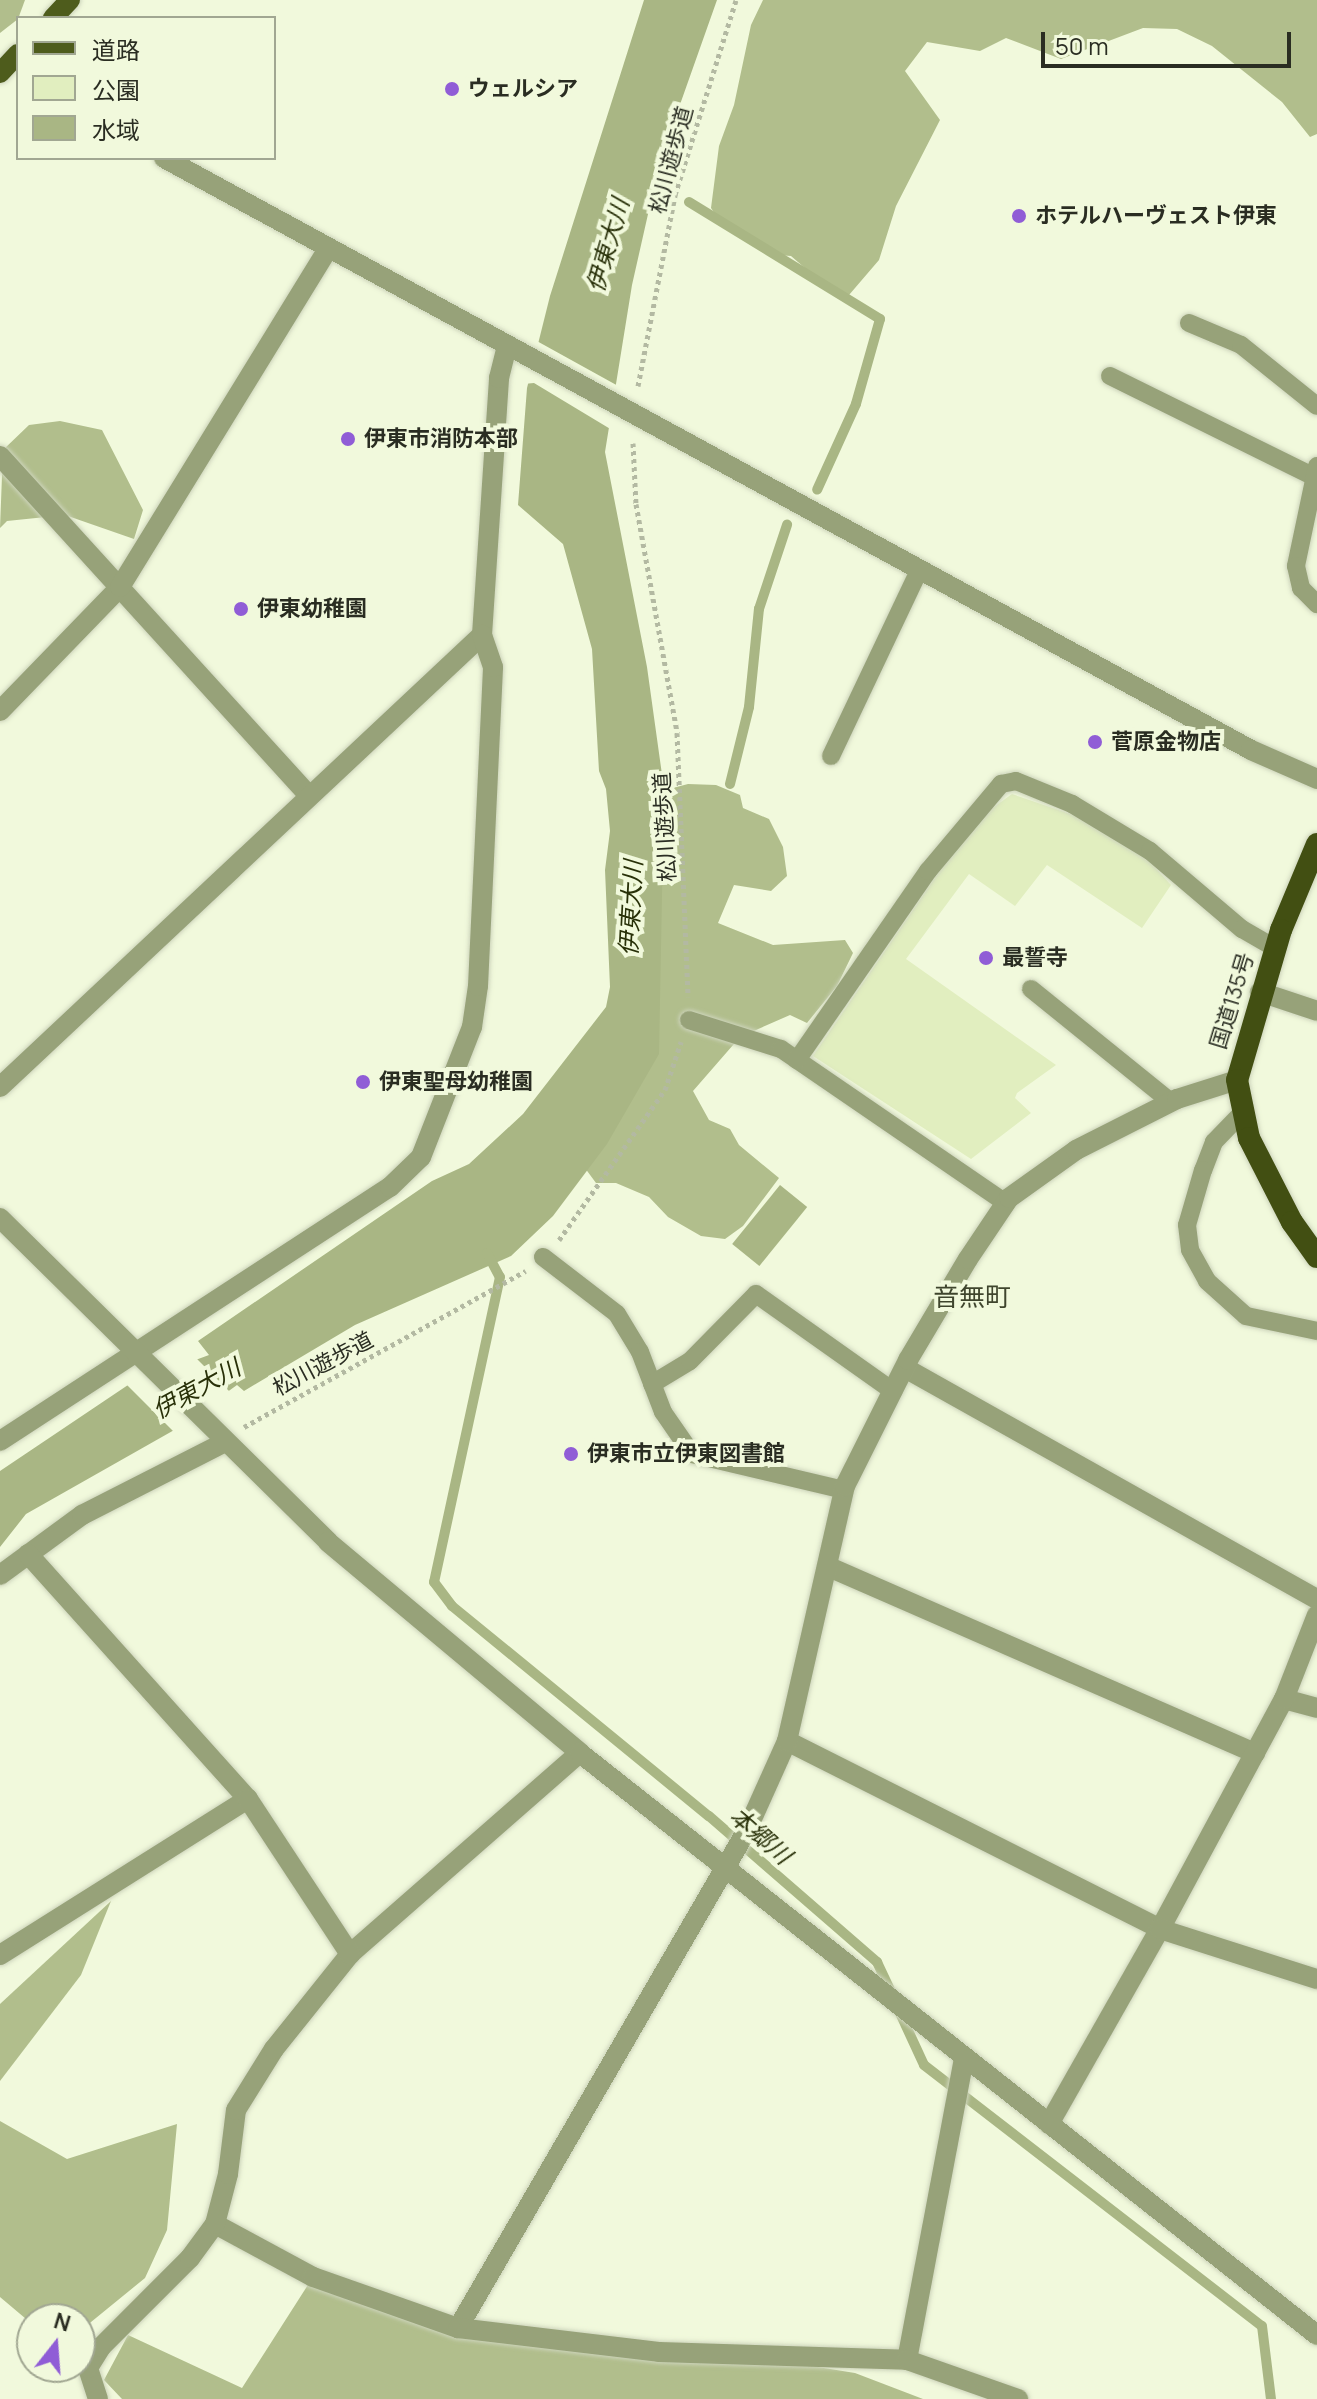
<!DOCTYPE html>
<meta charset="utf-8">
<style>
body{margin:0}
#map{position:relative;width:1317px;height:2399px;overflow:hidden;background:#f1f9dc;font-family:Manrope,"Noto Sans JP",sans-serif}
div>[style]{position:absolute}
.green>*{inset:0;background:#e1eebf}
.forest>*{inset:0;background:#b1be8c}
.water>*{inset:0;background:#a9b684;transform-origin:0 0}
.pier>*{inset:0;background:#f1f9dc}
.stream>*{height:10px;margin:-5px;padding:0 5px;transform-origin:5px;border-radius:5px;background:#a9b684}
.path>*{height:5px;margin-top:-2.5px;transform-origin:0;background:repeating-linear-gradient(90deg,#b3b9a2 0 4px,transparent 0 8px)}
.roads{filter:drop-shadow(0 0 2px #cdd4bb) drop-shadow(0 0 2px #cdd4bb)}
.service>*{height:18px;margin:-9px;padding:0 9px;transform-origin:9px;border-radius:9px;background:#97a279}
.minor>*{height:20px;margin:-10px;padding:0 10px;transform-origin:10px;border-radius:10px;background:#97a279}
.tertiary>*{height:20px;margin:-10px;padding:0 10px;transform-origin:10px;border-radius:10px;background:#97a279}
.primary>*{height:20px;margin:-10px;padding:0 10px;transform-origin:10px;border-radius:10px;background:#4e5c1c}
.trunk>*{height:22px;margin:-11px;padding:0 11px;transform-origin:11px;border-radius:11px;background:#424f12}
.dots>*{width:22px;height:22px;translate:-50% -50%;box-sizing:border-box;border:4px solid #f1f9dc;border-radius:50%}
span{translate:-50% -50%;white-space:nowrap;text-align:center;line-height:1.15;-webkit-text-stroke:8px #f1f9dc;paint-order:stroke}
.poi-label{font-size:22px;color:#2a2d22;font-weight:700}
.left{translate:0 -50%;text-align:left}
.street-label{font-size:22px;color:#2a2d22}
.water-label{font-size:24px;color:#283008;font-style:italic}
.quarter-label{font-size:26px;color:#3f452d}
.legend{position:absolute;left:16px;top:16px;width:260px;height:144px;box-sizing:border-box;background:#f1f9dc;border:2px solid #a1a792;margin:0;padding:10px 14px;list-style:none;font-size:24px;color:#2a2d22}
.legend li{display:flex;align-items:center;gap:16px;height:40px}
.legend b{width:40px;border:2px solid #a1a792}
.north{position:absolute;left:16px;top:2303px;width:80px;height:80px;box-sizing:border-box;background:#f1f9dc;border:2px solid #a1a792;border-radius:50%;rotate:17deg;font-size:22px;font-weight:700;line-height:32px;text-align:center;color:#2a2d22}
.north::after{content:'';display:block;margin:auto;width:28px;height:36px;background:#905dd6;clip-path:polygon(50% 0,100% 100%,50% 72%,0 100%)}
.scale{position:absolute;left:1041px;top:32px;width:250px;height:36px;box-sizing:border-box;border:4px solid #2a2d22;border-top:0;padding-left:10px;font-size:24px;line-height:28px;white-space:nowrap;color:#2a2d22;-webkit-text-stroke:6px #f1f9dc;paint-order:stroke}
</style>
<div id="map">
<div class="green">
<div style="clip-path:polygon(1012px 794px,1073px 815px,1148px 860px,1171px 885px,1142px 928px,1047px 865px,1015px 906px,969px 874px,906px 959px,1056px 1065px,1017px 1093px,1015px 1098px,1031px 1113px,971px 1159px,813px 1056px,941px 869px,990px 810px)"></div>
</div>
<div class="forest">
<div style="clip-path:polygon(0 0,25px 0,18px 19px,0 33px)"></div>
<div style="clip-path:polygon(763px 0,1317px 0,1317px 134px,1310px 137px,1282px 102px,1212px 46px,1177px 29px,1143px 28px,1061px 59px,1006px 38px,980px 51px,927px 42px,905px 71px,940px 120px,896px 206px,879px 260px,849px 295px,827px 287px,791px 256px,766px 254px,722px 224px,711px 208px,719px 146px,734px 105px,751px 25px)"></div>
<div style="clip-path:polygon(60px 421px,102px 430px,143px 510px,134px 539px,65px 515px,7px 521px,0 528px,3px 450px,29px 425px)"></div>
<div style="clip-path:polygon(688px 784px,716px 785px,740px 795px,743px 808px,769px 819px,783px 847px,787px 876px,771px 891px,734px 885px,718px 923px,773px 945px,845px 940px,853px 953px,837px 986px,807px 1023px,790px 1015px,740px 1037px,693px 1091px,709px 1120px,730px 1129px,739px 1145px,779px 1178px,743px 1226px,725px 1239px,701px 1236px,668px 1217px,649px 1197px,616px 1183px,596px 1183px,582px 1164px,669px 789px)"></div>
<div style="clip-path:polygon(111px 1901px,81px 1975px,0 2081px,0 2004px)"></div>
<div style="clip-path:polygon(0 2121px,67px 2159px,177px 2124px,167px 2230px,145px 2278px,80px 2331px,80px 2319px,32px 2319px,32px 2324px,0 2297px)"></div>
<div style="clip-path:polygon(313px 2277px,515px 2335px,755px 2357px,855px 2373px,923px 2399px,122px 2399px,104px 2380px,128px 2335px,242px 2388px)"></div>
</div>
<div class="water">
<div style="clip-path:polygon(644px 0,717px 0,660px 161px,632px 285px,605px 452px,647px 667px,664px 789px,659px 1054px,607px 1144px,553px 1216px,511px 1256px,355px 1325px,244px 1391px,237px 1385px,176px 1429px,26px 1514px,0 1547px,0 1471px,128px 1385px,209px 1355px,198px 1341px,432px 1181px,469px 1164px,523px 1114px,606px 1007px,610px 987px,605px 870px,610px 831px,606px 789px,599px 771px,592px 649px,563px 544px,518px 505px,527px 388px,550px 296px)"></div>
<div style="left:780px;top:1185px;width:35px;height:76px;rotate:39deg"></div>
</div>
<div class="pier">
<div style="clip-path:polygon(535px 340px,620px 387px,612px 430px,534px 383px,523px 384px)"></div>
<div style="clip-path:polygon(194px 1356px,232px 1394px,176px 1434px,125px 1383px)"></div>
</div>
<div class="stream">
<div style="left:689px;top:202px;width:224px;rotate:31.5deg"></div>
<div style="left:880px;top:319px;width:88px;rotate:105.8deg"></div>
<div style="left:856px;top:404px;width:94px;rotate:114.4deg"></div>
<div style="left:730px;top:784px;width:79px;rotate:-76.1deg"></div>
<div style="left:749px;top:707px;width:99px;rotate:-84.2deg"></div>
<div style="left:759px;top:609px;width:89px;rotate:-71.6deg"></div>
<div style="left:487px;top:1253px;width:27px;rotate:62deg"></div>
<div style="left:500px;top:1277px;width:312px;rotate:102.2deg"></div>
<div style="left:434px;top:1582px;width:30px;rotate:53deg"></div>
<div style="left:452px;top:1606px;width:332px;rotate:39.3deg"></div>
<div style="left:709px;top:1816px;width:223px;rotate:41deg"></div>
<div style="left:877px;top:1962px;width:35px;rotate:65deg"></div>
<div style="left:900px;top:2013px;width:57px;rotate:65.2deg"></div>
<div style="left:924px;top:2065px;width:427px;rotate:37.7deg"></div>
<div style="left:1262px;top:2326px;width:74px;rotate:83deg"></div>
</div>
<div class="path">
<div style="left:638px;top:386px;width:195px;rotate:-79deg"></div>
<div style="left:675px;top:195px;width:204px;rotate:-72.6deg"></div>
<div style="left:633px;top:443px;width:61px;rotate:87.2deg"></div>
<div style="left:636px;top:504px;width:233px;rotate:79.8deg"></div>
<div style="left:677px;top:733px;width:264px;rotate:87.6deg"></div>
<div style="left:559px;top:1240px;width:184px;rotate:-54.8deg"></div>
<div style="left:665px;top:1090px;width:51px;rotate:-71.6deg"></div>
<div style="left:244px;top:1427px;width:322px;rotate:-29deg"></div>
</div>
<div class="roads">
<div class="service">
<div style="left:1189px;top:323px;width:56px;rotate:22.9deg"></div>
<div style="left:1241px;top:345px;width:97px;rotate:38.8deg"></div>
<div style="left:1110px;top:376px;width:225px;rotate:26.3deg"></div>
<div style="left:1317px;top:466px;width:102px;rotate:101.9deg"></div>
<div style="left:1296px;top:566px;width:23px;rotate:77deg"></div>
<div style="left:1301px;top:588px;width:23px;rotate:45deg"></div>
<div style="left:831px;top:756px;width:205px;rotate:-64.6deg"></div>
<div style="left:1031px;top:989px;width:180px;rotate:38.9deg"></div>
<div style="left:689px;top:1020px;width:96px;rotate:17.5deg"></div>
<div style="left:781px;top:1049px;width:273px;rotate:34.4deg"></div>
<div style="left:797px;top:1060px;width:230px;rotate:-55.3deg"></div>
<div style="left:928px;top:871px;width:114px;rotate:-50deg"></div>
<div style="left:1001px;top:784px;width:15px;rotate:-11deg"></div>
<div style="left:1016px;top:781px;width:61px;rotate:22.3deg"></div>
<div style="left:1072px;top:804px;width:91px;rotate:31.1deg"></div>
<div style="left:1150px;top:851px;width:121px;rotate:40.3deg"></div>
<div style="left:1242px;top:929px;width:38px;rotate:30deg"></div>
<div style="left:1241px;top:1114px;width:39px;rotate:134deg"></div>
<div style="left:1214px;top:1142px;width:30px;rotate:111deg"></div>
<div style="left:1203px;top:1170px;width:57px;rotate:106.2deg"></div>
<div style="left:1187px;top:1225px;width:25px;rotate:83deg"></div>
<div style="left:1190px;top:1250px;width:35px;rotate:61deg"></div>
<div style="left:1207px;top:1281px;width:52px;rotate:41.9deg"></div>
<div style="left:1246px;top:1316px;width:73px;rotate:11.9deg"></div>
<div style="left:543px;top:1257px;width:93px;rotate:37.6deg"></div>
<div style="left:617px;top:1314px;width:44px;rotate:58.8deg"></div>
<div style="left:640px;top:1352px;width:64px;rotate:69deg"></div>
<div style="left:663px;top:1412px;width:51px;rotate:55.4deg"></div>
<div style="left:692px;top:1454px;width:156px;rotate:13.3deg"></div>
<div style="left:652px;top:1384px;width:44px;rotate:-31.2deg"></div>
<div style="left:690px;top:1361px;width:94px;rotate:-45.4deg"></div>
<div style="left:756px;top:1294px;width:168px;rotate:35.3deg"></div>
</div>
<div class="minor">
<div style="left:0;top:456px;width:459px;rotate:47.7deg"></div>
<div style="left:0;top:711px;width:173px;rotate:-45.9deg"></div>
<div style="left:120px;top:587px;width:395px;rotate:-58.4deg"></div>
<div style="left:1260px;top:992px;width:60px;rotate:18.4deg"></div>
<div style="left:0;top:1087px;width:661px;rotate:-43.16deg"></div>
<div style="left:482px;top:635px;width:258px;rotate:-86.2deg"></div>
<div style="left:499px;top:378px;width:32px;rotate:-76deg"></div>
<div style="left:905px;top:1368px;width:472px;rotate:29.3deg"></div>
<div style="left:0;top:1441px;width:465px;rotate:-33.1deg"></div>
<div style="left:390px;top:1187px;width:43px;rotate:-44.1deg"></div>
<div style="left:421px;top:1157px;width:140px;rotate:-68.6deg"></div>
<div style="left:472px;top:1027px;width:41px;rotate:-81.7deg"></div>
<div style="left:478px;top:986px;width:319px;rotate:-87.3deg"></div>
<div style="left:493px;top:667px;width:34px;rotate:-109deg"></div>
<div style="left:829px;top:1567px;width:465px;rotate:23.6deg"></div>
<div style="left:0;top:1575px;width:102px;rotate:-36.2deg"></div>
<div style="left:82px;top:1515px;width:161px;rotate:-27deg"></div>
<div style="left:1284px;top:1699px;width:34px;rotate:15deg"></div>
<div style="left:787px;top:1741px;width:418px;rotate:26.7deg"></div>
<div style="left:1160px;top:1929px;width:261px;rotate:-61.7deg"></div>
<div style="left:1284px;top:1699px;width:90px;rotate:-68.6deg"></div>
<div style="left:0;top:1955px;width:293px;rotate:-32.2deg"></div>
<div style="left:1049px;top:2124px;width:224px;rotate:-60.4deg"></div>
<div style="left:1160px;top:1929px;width:165px;rotate:17.7deg"></div>
<div style="left:215px;top:2224px;width:111px;rotate:28.4deg"></div>
<div style="left:313px;top:2277px;width:154px;rotate:19.4deg"></div>
<div style="left:458px;top:2328px;width:576px;rotate:-59.87deg"></div>
<div style="left:747px;top:1830px;width:98px;rotate:-65.8deg"></div>
<div style="left:787px;top:1741px;width:262px;rotate:-77.2deg"></div>
<div style="left:845px;top:1486px;width:141px;rotate:-63.4deg"></div>
<div style="left:908px;top:1360px;width:117px;rotate:-59.3deg"></div>
<div style="left:968px;top:1259px;width:73px;rotate:-56.1deg"></div>
<div style="left:1009px;top:1198px;width:82px;rotate:-35.6deg"></div>
<div style="left:1076px;top:1150px;width:113px;rotate:-26.8deg"></div>
<div style="left:1177px;top:1099px;width:63px;rotate:-17.6deg"></div>
<div style="left:907px;top:2360px;width:306px;rotate:-79.3deg"></div>
<div style="left:98px;top:2399px;width:33px;rotate:-108deg"></div>
<div style="left:88px;top:2368px;width:25px;rotate:-58deg"></div>
<div style="left:101px;top:2347px;width:126px;rotate:-45deg"></div>
<div style="left:190px;top:2258px;width:42px;rotate:-53.7deg"></div>
<div style="left:215px;top:2224px;width:52px;rotate:-75.4deg"></div>
<div style="left:228px;top:2174px;width:64px;rotate:-82.9deg"></div>
<div style="left:236px;top:2110px;width:72px;rotate:-58.1deg"></div>
<div style="left:274px;top:2049px;width:122px;rotate:-51.3deg"></div>
<div style="left:350px;top:1954px;width:305px;rotate:-41.2deg"></div>
</div>
<div class="tertiary">
<div style="left:164px;top:158px;width:1238px;rotate:28.57deg"></div>
<div style="left:1251px;top:750px;width:72px;rotate:23.7deg"></div>
<div style="left:0;top:1218px;width:461px;rotate:44.6deg"></div>
<div style="left:328px;top:1542px;width:329px;rotate:39.9deg"></div>
<div style="left:580px;top:1753px;width:939px;rotate:38.3deg"></div>
<div style="left:28px;top:1554px;width:329px;rotate:48.1deg"></div>
<div style="left:248px;top:1799px;width:186px;rotate:56.7deg"></div>
<div style="left:458px;top:2328px;width:202px;rotate:6.8deg"></div>
<div style="left:659px;top:2352px;width:248px;rotate:1.8deg"></div>
<div style="left:907px;top:2360px;width:118px;rotate:19.4deg"></div>
</div>
<div class="primary">
<div style="left:53px;top:18px;width:25px;rotate:-47deg"></div>
<div style="left:0;top:73px;width:26px;rotate:-47deg"></div>
</div>
<div class="trunk">
<div style="left:1317px;top:844px;width:93px;rotate:112.7deg"></div>
<div style="left:1281px;top:930px;width:156px;rotate:106.3deg"></div>
<div style="left:1237px;top:1080px;width:59px;rotate:78.3deg"></div>
<div style="left:1249px;top:1138px;width:94px;rotate:62.9deg"></div>
<div style="left:1292px;top:1222px;width:43px;rotate:54.5deg"></div>
</div>
</div>
<div class="dots">
<div style="left:452px;top:89px;background:#905dd6"></div>
<div style="left:1019px;top:216px;background:#905dd6"></div>
<div style="left:348px;top:439px;background:#905dd6"></div>
<div style="left:241px;top:609px;background:#905dd6"></div>
<div style="left:1095px;top:742px;background:#905dd6"></div>
<div style="left:986px;top:958px;background:#905dd6"></div>
<div style="left:363px;top:1082px;background:#905dd6"></div>
<div style="left:571px;top:1454px;background:#905dd6"></div>
</div>
<div class="poi-label">
<span class="left" style="left:468px;top:89px">ウェルシア</span>
<span class="left" style="left:1035px;top:216px">ホテルハーヴェスト伊東</span>
<span class="left" style="left:364px;top:439px">伊東市消防本部</span>
<span class="left" style="left:257px;top:609px">伊東幼稚園</span>
<span class="left" style="left:1111px;top:742px">菅原金物店</span>
<span class="left" style="left:1002px;top:958px">最誓寺</span>
<span class="left" style="left:379px;top:1082px">伊東聖母幼稚園</span>
<span class="left" style="left:587px;top:1454px">伊東市立伊東図書館</span>
</div>
<div class="street-label">
<span style="left:671px;top:160px;rotate:-75deg">松川遊歩道</span>
<span style="left:665px;top:827px;rotate:-93deg">松川遊歩道</span>
<span style="left:1232px;top:1001px;rotate:-73deg">国道135号</span>
<span style="left:323px;top:1364px;rotate:-28deg">松川遊歩道</span>
</div>
<div class="water-label">
<span style="left:607px;top:245px;rotate:-74deg">伊東大川</span>
<span style="left:630px;top:908px;rotate:-87deg">伊東大川</span>
<span style="left:196px;top:1388px;rotate:-29deg">伊東大川</span>
<span style="left:761px;top:1835px;rotate:41deg">本郷川</span>
</div>
<div class="quarter-label">
<span style="left:972px;top:1297px">音無町</span>
</div>
<ul class="legend">
<li><b style="height:10px;background:#4e5c1c"></b>道路</li>
<li><b style="height:22px;background:#e1eebf"></b>公園</li>
<li><b style="height:22px;background:#a9b684"></b>水域</li>
</ul>
<div class="north">N</div>
<div class="scale">50 m</div>
</div>
